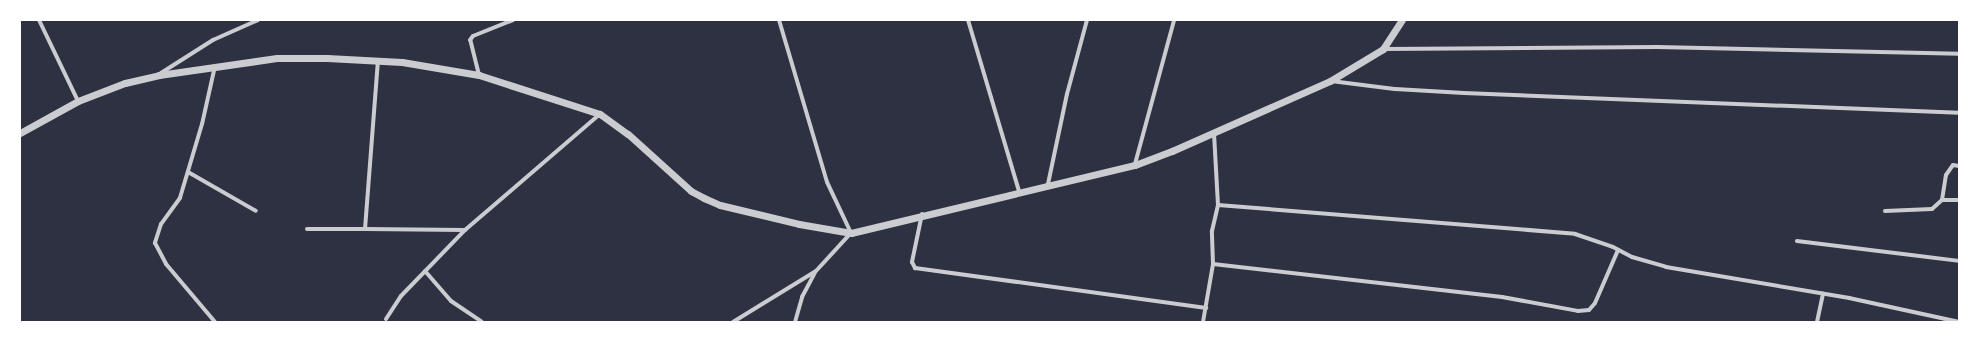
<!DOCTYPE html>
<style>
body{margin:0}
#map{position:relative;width:1979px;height:342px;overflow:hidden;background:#2d3142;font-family:"Fira Sans Condensed",sans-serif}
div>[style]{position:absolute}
.minor>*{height:4px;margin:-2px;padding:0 2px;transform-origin:2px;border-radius:2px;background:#caccd0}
.tertiary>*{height:7px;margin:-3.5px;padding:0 3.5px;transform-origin:3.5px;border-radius:3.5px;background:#caccd0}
span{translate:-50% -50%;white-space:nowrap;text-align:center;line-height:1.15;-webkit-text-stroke:3px #fff;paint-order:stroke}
.frame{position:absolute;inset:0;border:21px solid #fff;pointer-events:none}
</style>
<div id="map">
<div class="minor">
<div style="left:39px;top:20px;width:90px;rotate:64.3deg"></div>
<div style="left:968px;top:20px;width:178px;rotate:73.4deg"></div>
<div style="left:1383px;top:49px;width:274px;rotate:-0.4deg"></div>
<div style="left:1657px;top:47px;width:302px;rotate:1.3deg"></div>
<div style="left:215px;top:66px;width:59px;rotate:102.6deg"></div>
<div style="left:202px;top:124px;width:77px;rotate:106.6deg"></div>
<div style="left:180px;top:198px;width:32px;rotate:126deg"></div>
<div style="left:161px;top:224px;width:20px;rotate:108deg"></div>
<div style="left:155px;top:243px;width:24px;rotate:62deg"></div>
<div style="left:166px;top:264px;width:76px;rotate:49.8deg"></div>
<div style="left:161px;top:73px;width:62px;rotate:-32.4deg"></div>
<div style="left:213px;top:40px;width:49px;rotate:-24deg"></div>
<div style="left:479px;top:75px;width:36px;rotate:-104deg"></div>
<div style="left:470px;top:40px;width:5px;rotate:-53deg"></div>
<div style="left:473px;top:36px;width:43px;rotate:-21.8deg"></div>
<div style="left:1331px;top:81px;width:64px;rotate:7.1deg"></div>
<div style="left:1395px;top:89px;width:69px;rotate:3.3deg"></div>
<div style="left:1464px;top:93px;width:495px;rotate:2.3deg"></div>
<div style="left:1135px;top:164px;width:149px;rotate:-74.8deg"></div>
<div style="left:188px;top:172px;width:78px;rotate:29.8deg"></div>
<div style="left:1048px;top:184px;width:92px;rotate:-78.1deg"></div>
<div style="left:1067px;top:94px;width:77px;rotate:-74.9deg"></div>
<div style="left:1942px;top:200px;width:17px"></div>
<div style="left:1218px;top:205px;width:358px;rotate:4.6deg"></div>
<div style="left:1575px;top:234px;width:40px;rotate:18.9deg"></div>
<div style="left:1613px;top:247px;width:21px;rotate:28deg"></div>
<div style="left:1632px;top:257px;width:35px;rotate:16deg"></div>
<div style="left:1666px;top:267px;width:186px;rotate:9.6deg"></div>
<div style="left:1849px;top:298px;width:113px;rotate:12.3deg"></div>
<div style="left:1885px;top:211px;width:47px;rotate:-2.4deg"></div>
<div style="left:1932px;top:209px;width:13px;rotate:-42deg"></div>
<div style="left:1942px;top:200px;width:25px;rotate:-81deg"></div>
<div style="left:1946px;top:175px;width:12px;rotate:-55deg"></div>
<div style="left:1953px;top:165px;width:6px;rotate:9deg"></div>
<div style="left:922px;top:214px;width:49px;rotate:101.8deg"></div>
<div style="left:912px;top:262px;width:7px;rotate:63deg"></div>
<div style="left:915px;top:268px;width:294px;rotate:7.8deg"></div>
<div style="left:307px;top:229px;width:58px"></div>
<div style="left:365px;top:229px;width:169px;rotate:-85.6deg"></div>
<div style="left:365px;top:229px;width:100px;rotate:0.6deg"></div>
<div style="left:1797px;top:241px;width:163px;rotate:7deg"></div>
<div style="left:1213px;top:264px;width:291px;rotate:6.5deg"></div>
<div style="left:1502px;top:297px;width:77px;rotate:10.4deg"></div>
<div style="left:1578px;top:311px;width:11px;rotate:-5deg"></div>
<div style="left:1589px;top:310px;width:9px;rotate:-49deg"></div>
<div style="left:1595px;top:303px;width:58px;rotate:-66.5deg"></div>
<div style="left:425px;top:271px;width:40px;rotate:49deg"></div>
<div style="left:451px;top:301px;width:37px;rotate:34deg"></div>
<div style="left:386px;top:319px;width:27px;rotate:-57deg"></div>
<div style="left:401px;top:296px;width:92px;rotate:-45.9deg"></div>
<div style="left:465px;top:230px;width:178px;rotate:-40.7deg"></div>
<div style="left:733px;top:322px;width:97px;rotate:-31.6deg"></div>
<div style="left:816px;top:271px;width:52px;rotate:-47.4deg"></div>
<div style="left:851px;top:233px;width:56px;rotate:-115.2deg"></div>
<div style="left:827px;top:182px;width:169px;rotate:-106.5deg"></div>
<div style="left:795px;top:322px;width:26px;rotate:-74deg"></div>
<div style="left:802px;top:297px;width:27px;rotate:-62deg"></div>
<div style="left:1203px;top:322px;width:59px;rotate:-80.2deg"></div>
<div style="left:1213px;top:264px;width:33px;rotate:-92deg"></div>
<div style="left:1212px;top:231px;width:27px;rotate:-77deg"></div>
<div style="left:1218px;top:205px;width:71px;rotate:-93.2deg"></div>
<div style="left:1817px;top:322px;width:29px;rotate:-78deg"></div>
</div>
<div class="tertiary">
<div style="left:20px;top:133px;width:66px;rotate:-28.9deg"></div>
<div style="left:78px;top:101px;width:50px;rotate:-21deg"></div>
<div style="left:125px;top:83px;width:35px;rotate:-13deg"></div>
<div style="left:159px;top:75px;width:119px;rotate:-8.2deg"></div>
<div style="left:277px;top:58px;width:50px"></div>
<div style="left:327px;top:58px;width:75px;rotate:3.1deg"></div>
<div style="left:402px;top:62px;width:78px;rotate:9.6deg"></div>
<div style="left:479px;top:75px;width:127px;rotate:17.9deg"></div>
<div style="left:600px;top:114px;width:34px;rotate:36deg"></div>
<div style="left:628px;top:134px;width:85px;rotate:42.1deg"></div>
<div style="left:691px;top:191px;width:15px;rotate:28deg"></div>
<div style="left:704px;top:198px;width:17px;rotate:24deg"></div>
<div style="left:720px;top:205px;width:81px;rotate:13.5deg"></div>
<div style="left:799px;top:224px;width:53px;rotate:9.8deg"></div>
<div style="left:851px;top:233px;width:292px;rotate:-13.5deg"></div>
<div style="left:1135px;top:165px;width:40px;rotate:-21deg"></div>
<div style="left:1172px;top:151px;width:173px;rotate:-23.9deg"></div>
<div style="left:1330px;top:81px;width:62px;rotate:-31.1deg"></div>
<div style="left:1383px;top:49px;width:35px;rotate:-57deg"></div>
</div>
<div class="frame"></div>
</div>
